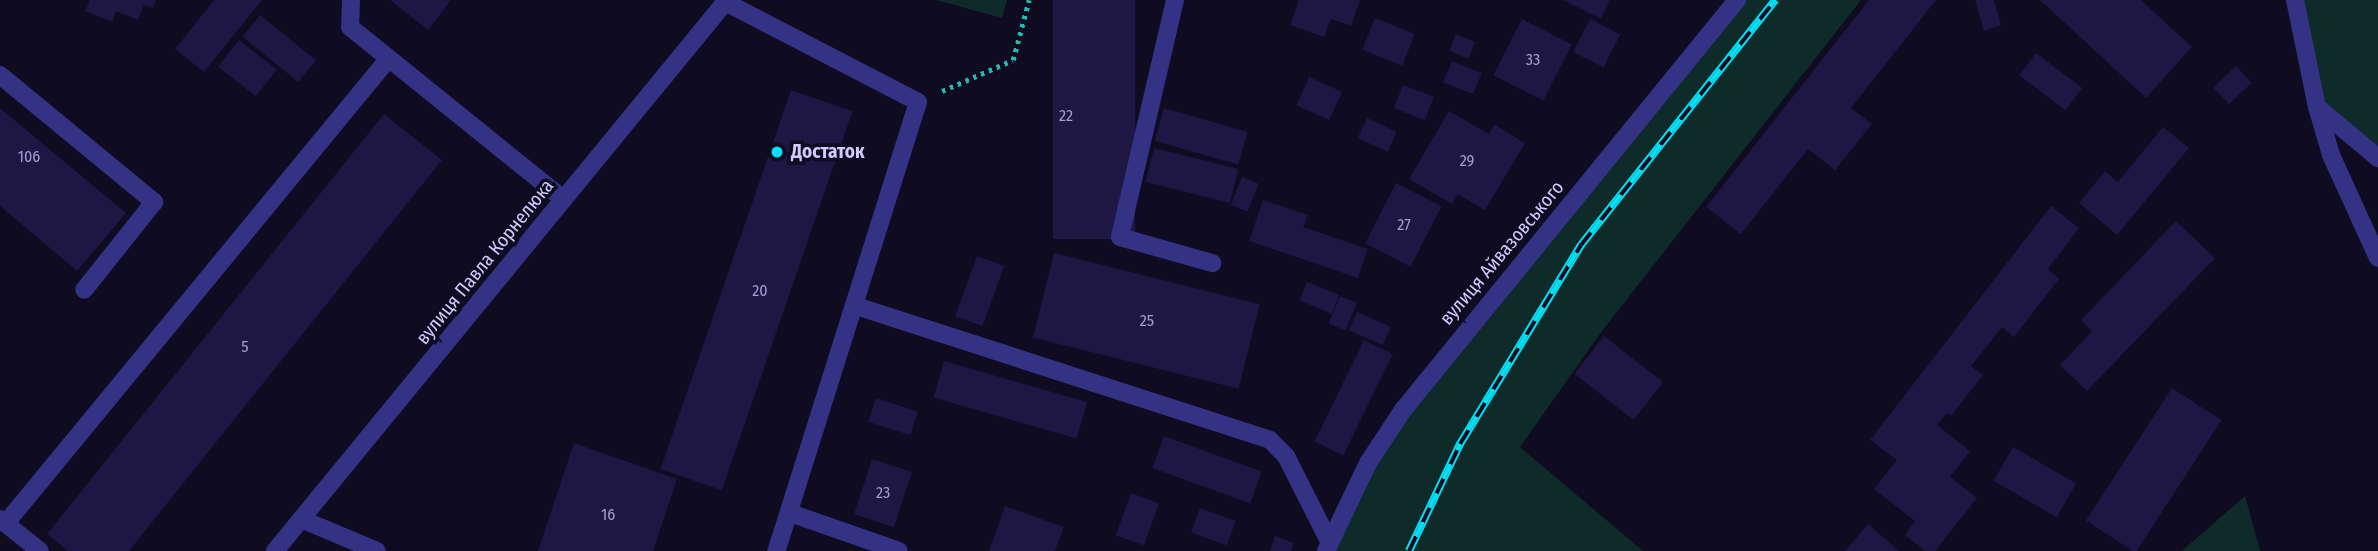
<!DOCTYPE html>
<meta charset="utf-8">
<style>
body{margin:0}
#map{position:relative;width:2378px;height:551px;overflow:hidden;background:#0f0b21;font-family:"Fira Sans Condensed",sans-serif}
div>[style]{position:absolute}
.green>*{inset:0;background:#0e2b2a}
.building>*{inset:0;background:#1e1643;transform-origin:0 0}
.path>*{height:4.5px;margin-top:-2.25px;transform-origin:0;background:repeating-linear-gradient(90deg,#23bbb0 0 3.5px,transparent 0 8.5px)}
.minor>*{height:18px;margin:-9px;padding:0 9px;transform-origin:9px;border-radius:9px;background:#343284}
.rail>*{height:8px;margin-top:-4px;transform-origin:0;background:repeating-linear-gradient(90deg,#0f0b21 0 16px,#00e0f6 0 32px);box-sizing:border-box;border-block:2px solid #00e0f6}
.dots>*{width:19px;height:19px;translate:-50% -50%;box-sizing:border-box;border:4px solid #0f0b21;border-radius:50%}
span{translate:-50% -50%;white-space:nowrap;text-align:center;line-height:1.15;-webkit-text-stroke:7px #0f0b21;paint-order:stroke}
.number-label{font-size:16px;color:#a49ed0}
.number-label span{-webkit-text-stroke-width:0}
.poi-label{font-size:19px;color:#d0cbff;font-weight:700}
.left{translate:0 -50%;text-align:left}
.street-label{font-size:19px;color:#d0cbff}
</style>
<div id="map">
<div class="green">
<div style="clip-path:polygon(936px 0,1007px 0,1002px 18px)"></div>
<div style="clip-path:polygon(1737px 0,1861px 0,1602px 331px,1520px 447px,1643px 551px,1326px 551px,1368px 463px)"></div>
<div style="clip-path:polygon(2295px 0,2378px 0,2378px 158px,2317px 107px)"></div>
<div style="clip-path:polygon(2245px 496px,2260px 551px,2182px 551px)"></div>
</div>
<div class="building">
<div style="clip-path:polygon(90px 0,156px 0,153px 8px,144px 5px,138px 20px,116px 11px,112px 22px,85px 11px)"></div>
<div style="clip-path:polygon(214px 0,262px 0,204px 72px,175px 49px)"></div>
<div style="clip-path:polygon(390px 0,451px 0,428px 30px)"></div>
<div style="left:1053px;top:0;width:82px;height:239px"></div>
<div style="clip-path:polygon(1299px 0,1360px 0,1351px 26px,1331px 19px,1324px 37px,1290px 25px)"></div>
<div style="clip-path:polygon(1563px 0,1610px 0,1601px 19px)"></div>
<div style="clip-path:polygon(1869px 0,1936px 0,1851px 108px,1872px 124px,1835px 170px,1808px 149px,1741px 234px,1706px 207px)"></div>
<div style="clip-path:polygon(1975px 0,1994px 0,2001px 25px,1984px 31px)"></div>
<div style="clip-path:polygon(2040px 0,2141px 0,2192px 47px,2146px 98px)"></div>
<div style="left:260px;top:15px;width:72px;height:28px;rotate:39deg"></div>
<div style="left:1375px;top:18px;width:43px;height:34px;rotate:22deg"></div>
<div style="left:1522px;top:19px;width:56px;height:63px;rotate:27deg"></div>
<div style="left:1590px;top:19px;width:34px;height:37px;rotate:27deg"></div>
<div style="left:1456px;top:34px;width:21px;height:18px;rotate:23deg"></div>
<div style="left:239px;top:40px;width:48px;height:34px;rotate:38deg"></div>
<div style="left:2036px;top:53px;width:58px;height:28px;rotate:37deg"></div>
<div style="left:1452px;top:61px;width:32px;height:23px;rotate:22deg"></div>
<div style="left:2236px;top:66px;width:23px;height:31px;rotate:47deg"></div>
<div style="left:1309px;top:77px;width:36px;height:31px;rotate:24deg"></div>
<div style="left:1403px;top:85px;width:33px;height:25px;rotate:21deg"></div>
<div style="left:791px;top:90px;width:65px;height:401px;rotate:19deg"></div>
<div style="clip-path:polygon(0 108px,126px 213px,77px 271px,0 206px)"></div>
<div style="left:1164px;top:108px;width:87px;height:34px;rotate:16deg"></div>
<div style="clip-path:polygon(1449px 111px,1489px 134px,1494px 124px,1525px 143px,1485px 210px,1458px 194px,1452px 204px,1409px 179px)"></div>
<div style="clip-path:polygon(384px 114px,442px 160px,129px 551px,68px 551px,47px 534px)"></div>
<div style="left:1367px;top:118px;width:33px;height:22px;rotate:25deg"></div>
<div style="clip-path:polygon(2163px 127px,2189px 148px,2117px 235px,2079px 203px,2105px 171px,2118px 182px)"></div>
<div style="left:1154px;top:148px;width:87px;height:35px;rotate:14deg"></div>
<div style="left:1242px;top:177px;width:18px;height:30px;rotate:22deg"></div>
<div style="left:1396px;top:183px;width:51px;height:68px;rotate:27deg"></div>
<div style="clip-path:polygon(1263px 200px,1308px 215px,1303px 227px,1368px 249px,1358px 278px,1249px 241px)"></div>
<div style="clip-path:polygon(2051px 206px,2079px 228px,2048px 269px,2059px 279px,2014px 337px,2002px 327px,1971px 366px,1983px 375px,1951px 416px,1947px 413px,1937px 425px,1970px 451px,1950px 477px,1977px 498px,1935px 551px,1925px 551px,1905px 535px,1915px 521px,1874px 489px,1897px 460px,1870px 440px)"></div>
<div style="clip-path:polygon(2176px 221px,2215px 258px,2087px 391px,2060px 365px,2092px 331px,2081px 320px)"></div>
<div style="left:1054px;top:253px;width:212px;height:87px;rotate:14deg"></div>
<div style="left:977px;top:256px;width:29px;height:64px;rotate:20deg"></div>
<div style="left:1307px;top:282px;width:35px;height:20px;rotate:22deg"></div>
<div style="left:1340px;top:296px;width:18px;height:30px;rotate:22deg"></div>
<div style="left:1357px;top:312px;width:37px;height:20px;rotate:24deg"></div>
<div style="left:1604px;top:336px;width:75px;height:48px;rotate:38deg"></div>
<div style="left:1364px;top:340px;width:32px;height:113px;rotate:26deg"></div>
<div style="left:944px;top:361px;width:149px;height:38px;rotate:16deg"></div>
<div style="left:2172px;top:388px;width:59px;height:158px;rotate:33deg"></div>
<div style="left:876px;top:398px;width:44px;height:25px;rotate:18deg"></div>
<div style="left:1164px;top:436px;width:104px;height:34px;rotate:20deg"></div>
<div style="clip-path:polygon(574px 443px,677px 479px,653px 551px,538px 551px)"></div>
<div style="left:2013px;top:447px;width:73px;height:39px;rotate:30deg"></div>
<div style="left:872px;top:459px;width:42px;height:58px;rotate:18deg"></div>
<div style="left:1131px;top:493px;width:30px;height:45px;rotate:20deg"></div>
<div style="clip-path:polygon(1005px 506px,1064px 527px,1055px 551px,989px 551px)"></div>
<div style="left:1200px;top:508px;width:38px;height:26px;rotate:20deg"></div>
<div style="clip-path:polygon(1868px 524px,1899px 551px,1845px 551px)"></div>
<div style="clip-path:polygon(1275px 536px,1294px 543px,1291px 551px,1270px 551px)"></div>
</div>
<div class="path">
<div style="left:942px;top:91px;width:77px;rotate:-23.6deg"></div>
<div style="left:1013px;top:60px;width:62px;rotate:-75.1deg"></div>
</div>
<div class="minor">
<div style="left:351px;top:0;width:27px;rotate:92deg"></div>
<div style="left:350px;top:27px;width:274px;rotate:38.9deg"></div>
<div style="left:1175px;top:0;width:243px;rotate:103.1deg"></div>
<div style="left:1120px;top:237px;width:96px;rotate:15.8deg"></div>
<div style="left:2295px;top:0;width:109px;rotate:78.4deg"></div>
<div style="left:2317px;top:107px;width:80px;rotate:39.9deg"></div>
<div style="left:725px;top:2px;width:217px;rotate:27.4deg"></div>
<div style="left:918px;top:102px;width:471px;rotate:107.5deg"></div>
<div style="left:0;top:75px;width:200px;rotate:39.5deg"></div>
<div style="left:154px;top:202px;width:112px;rotate:128.5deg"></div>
<div style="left:2317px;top:107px;width:50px;rotate:73.7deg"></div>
<div style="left:2331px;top:155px;width:113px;rotate:65.5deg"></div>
<div style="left:856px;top:306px;width:435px;rotate:17.9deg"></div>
<div style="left:1270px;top:440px;width:23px;rotate:45deg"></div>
<div style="left:1286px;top:456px;width:95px;rotate:63.2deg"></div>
<div style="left:790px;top:513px;width:115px;rotate:19.2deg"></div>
<div style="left:0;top:519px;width:51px;rotate:38.7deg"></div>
<div style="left:301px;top:519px;width:82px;rotate:22.8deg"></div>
<div style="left:6px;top:523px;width:602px;rotate:-50.52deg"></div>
<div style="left:275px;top:551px;width:713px;rotate:-50.64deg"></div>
<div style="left:1326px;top:551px;width:98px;rotate:-64.5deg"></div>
<div style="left:1368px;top:463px;width:64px;rotate:-56.6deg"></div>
<div style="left:1403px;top:410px;width:529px;rotate:-50.83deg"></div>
</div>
<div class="rail">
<div style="left:1409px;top:551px;width:119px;rotate:-64.5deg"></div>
<div style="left:1460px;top:444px;width:233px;rotate:-58.7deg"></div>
<div style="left:1581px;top:245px;width:313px;rotate:-51.6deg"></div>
</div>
<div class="dots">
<div style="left:777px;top:152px;background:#00e0f6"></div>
</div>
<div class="number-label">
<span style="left:1533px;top:60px">33</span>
<span style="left:1066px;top:116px">22</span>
<span style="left:29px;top:157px">106</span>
<span style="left:1467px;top:161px">29</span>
<span style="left:1404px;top:225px">27</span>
<span style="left:760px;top:291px">20</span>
<span style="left:1147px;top:321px">25</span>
<span style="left:245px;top:347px">5</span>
<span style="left:883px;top:493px">23</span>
<span style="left:608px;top:515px">16</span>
</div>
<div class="poi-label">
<span class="left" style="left:791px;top:152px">Достаток</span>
</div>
<div class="street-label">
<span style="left:1502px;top:253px;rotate:-50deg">вулиця Айвазовського</span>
<span style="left:485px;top:262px;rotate:-51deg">вулиця Павла Корнелюка</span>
</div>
</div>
